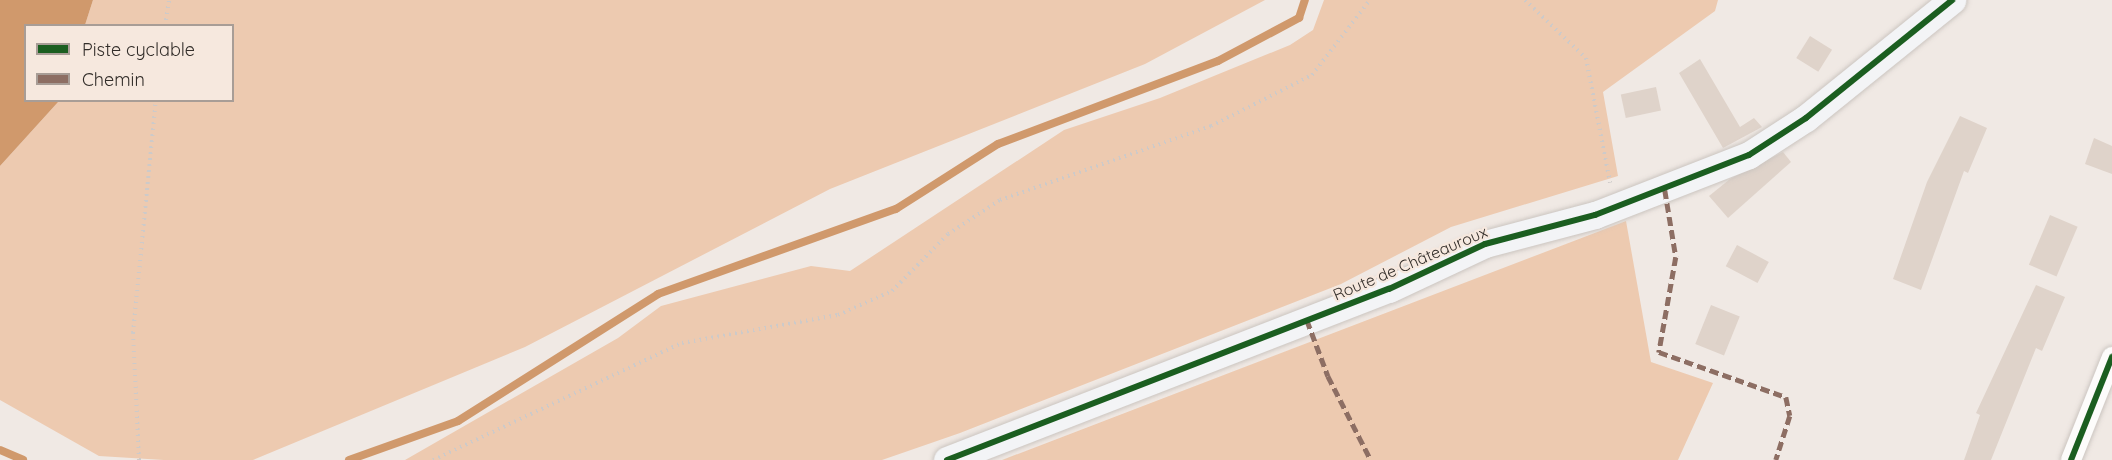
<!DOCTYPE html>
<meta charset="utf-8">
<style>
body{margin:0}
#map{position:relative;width:2112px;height:460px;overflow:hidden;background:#f0e9e4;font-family:Quicksand,sans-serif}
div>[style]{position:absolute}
.green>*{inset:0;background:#edcab0}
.water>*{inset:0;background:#d0996c}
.stream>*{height:8px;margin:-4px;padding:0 4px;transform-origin:4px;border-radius:4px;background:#d0996c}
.building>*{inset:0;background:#dfd3ca;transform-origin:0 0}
.path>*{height:4px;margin-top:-2px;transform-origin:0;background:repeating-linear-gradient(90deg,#cdcac9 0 1.5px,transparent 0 6px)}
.roads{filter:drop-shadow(0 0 2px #cbc5c0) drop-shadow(0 0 2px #cbc5c0)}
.street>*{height:20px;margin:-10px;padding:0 10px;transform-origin:10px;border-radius:10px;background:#fdfcfb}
.secondary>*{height:27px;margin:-13.5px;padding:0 13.5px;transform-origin:13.5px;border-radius:13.5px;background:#f3f4f6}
.quiet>*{height:4.5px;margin-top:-2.25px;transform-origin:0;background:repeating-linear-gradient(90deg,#8d6e63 0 9px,transparent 0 13.5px)}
.cycleway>*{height:6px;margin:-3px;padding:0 3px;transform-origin:3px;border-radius:3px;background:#1b5e20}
span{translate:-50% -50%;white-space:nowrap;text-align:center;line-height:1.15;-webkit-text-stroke:4.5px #f6e8de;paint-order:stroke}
.street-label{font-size:16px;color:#322d29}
.legend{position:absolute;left:24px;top:24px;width:210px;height:78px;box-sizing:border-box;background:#f6e8de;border:2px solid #a89d96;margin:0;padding:8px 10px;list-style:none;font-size:18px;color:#322d29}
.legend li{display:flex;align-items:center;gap:12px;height:30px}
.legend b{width:30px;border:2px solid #a89d96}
</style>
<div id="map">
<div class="green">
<div style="clip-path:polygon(93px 0,1265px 0,1145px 64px,830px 189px,525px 347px,253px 460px,164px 460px,99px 456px,0 400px,0 166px,59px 101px,232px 100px,232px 26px,85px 25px)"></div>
<div style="clip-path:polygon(1324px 0,1718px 0,1715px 11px,1603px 92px,1618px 176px,1451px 227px,1341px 284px,960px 433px,882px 460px,405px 460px,618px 338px,661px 306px,811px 266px,850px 271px,1064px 130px,1160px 98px,1290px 45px,1313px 30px)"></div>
<div style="clip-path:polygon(1626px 221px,1651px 362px,1713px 383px,1678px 460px,1002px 460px)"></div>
</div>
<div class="water">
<div style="clip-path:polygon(0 0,93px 0,85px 25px,26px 26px,26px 100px,59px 101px,0 166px)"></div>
</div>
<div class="stream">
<div style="left:0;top:450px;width:25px;rotate:23deg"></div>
<div style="left:349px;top:460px;width:116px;rotate:-19.7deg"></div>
<div style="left:458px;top:421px;width:237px;rotate:-32.4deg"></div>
<div style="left:658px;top:294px;width:253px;rotate:-19.7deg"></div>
<div style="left:896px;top:209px;width:121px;rotate:-32.5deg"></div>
<div style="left:998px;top:144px;width:235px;rotate:-20.7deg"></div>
<div style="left:1218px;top:61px;width:92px;rotate:-28deg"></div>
<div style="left:1299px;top:18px;width:19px;rotate:-72deg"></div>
</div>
<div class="building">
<div style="left:1810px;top:36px;width:26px;height:26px;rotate:32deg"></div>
<div style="clip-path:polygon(1700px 59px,1740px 127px,1754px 118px,1762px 127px,1723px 148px,1679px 73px)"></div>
<div style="left:1656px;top:87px;width:24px;height:36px;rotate:78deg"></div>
<div style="clip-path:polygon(1960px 116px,1987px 128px,1968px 173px,1964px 171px,1921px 290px,1893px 279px,1927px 182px)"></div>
<div style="clip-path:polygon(2094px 138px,2112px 146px,2112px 174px,2085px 164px)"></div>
<div style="clip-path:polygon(1783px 152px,1791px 162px,1728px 218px,1709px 196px,1730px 179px)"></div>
<div style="left:2050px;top:215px;width:30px;height:54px;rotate:23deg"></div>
<div style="left:1737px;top:245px;width:36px;height:24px;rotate:28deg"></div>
<div style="clip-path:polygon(2036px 285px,2065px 297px,2042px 351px,2036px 348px,1991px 460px,1964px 460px,1980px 415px,1976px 413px)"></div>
<div style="left:1711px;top:305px;width:31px;height:42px;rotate:22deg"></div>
</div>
<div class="path">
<div style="left:1525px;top:0;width:84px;rotate:43.6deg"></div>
<div style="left:1586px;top:58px;width:127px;rotate:79.1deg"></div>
<div style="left:165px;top:26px;width:26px;rotate:-81deg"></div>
<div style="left:139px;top:460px;width:127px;rotate:-92.7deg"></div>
<div style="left:133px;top:333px;width:234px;rotate:-84.4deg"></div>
<div style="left:433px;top:460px;width:275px;rotate:-25.2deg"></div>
<div style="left:682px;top:343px;width:158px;rotate:-10.2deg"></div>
<div style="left:838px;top:315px;width:59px;rotate:-24deg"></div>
<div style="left:892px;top:291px;width:80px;rotate:-45.5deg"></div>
<div style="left:948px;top:234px;width:62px;rotate:-33.2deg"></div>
<div style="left:1000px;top:200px;width:224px;rotate:-19.3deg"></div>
<div style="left:1211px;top:126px;width:113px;rotate:-26.8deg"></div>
<div style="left:1312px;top:75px;width:95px;rotate:-52.3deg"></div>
</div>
<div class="roads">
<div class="street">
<div style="left:2071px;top:460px;width:111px;rotate:-68.3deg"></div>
</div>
<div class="secondary">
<div style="left:947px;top:460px;width:474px;rotate:-21.2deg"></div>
<div style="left:1389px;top:289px;width:106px;rotate:-25.1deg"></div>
<div style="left:1485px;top:244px;width:114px;rotate:-14.8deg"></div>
<div style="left:1595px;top:215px;width:165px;rotate:-21.3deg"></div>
<div style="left:1749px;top:155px;width:68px;rotate:-33deg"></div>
<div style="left:1806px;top:118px;width:188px;rotate:-38.9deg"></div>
</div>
</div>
<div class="quiet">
<div style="left:1665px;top:190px;width:68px;rotate:80.7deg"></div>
<div style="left:1676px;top:257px;width:97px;rotate:100.1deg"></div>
<div style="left:1659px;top:352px;width:135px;rotate:19.5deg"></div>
<div style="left:1786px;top:397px;width:19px;rotate:78deg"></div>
<div style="left:1790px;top:416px;width:46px;rotate:107.7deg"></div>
<div style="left:1307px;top:320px;width:60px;rotate:69.4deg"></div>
<div style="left:1328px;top:376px;width:94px;rotate:62.9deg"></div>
</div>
<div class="cycleway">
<div style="left:947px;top:460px;width:474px;rotate:-21.2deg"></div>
<div style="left:1389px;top:289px;width:106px;rotate:-25.1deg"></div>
<div style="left:1485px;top:244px;width:114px;rotate:-14.8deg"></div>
<div style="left:1595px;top:215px;width:165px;rotate:-21.3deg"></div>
<div style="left:1749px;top:155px;width:68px;rotate:-33deg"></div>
<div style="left:1806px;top:118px;width:188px;rotate:-38.9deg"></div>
<div style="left:2071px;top:460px;width:111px;rotate:-68.3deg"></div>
</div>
<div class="street-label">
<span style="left:1410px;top:263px;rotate:-23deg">Route de Châteauroux</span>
</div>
<ul class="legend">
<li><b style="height:8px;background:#1b5e20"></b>Piste cyclable</li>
<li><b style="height:8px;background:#8d6e63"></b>Chemin</li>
</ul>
</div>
